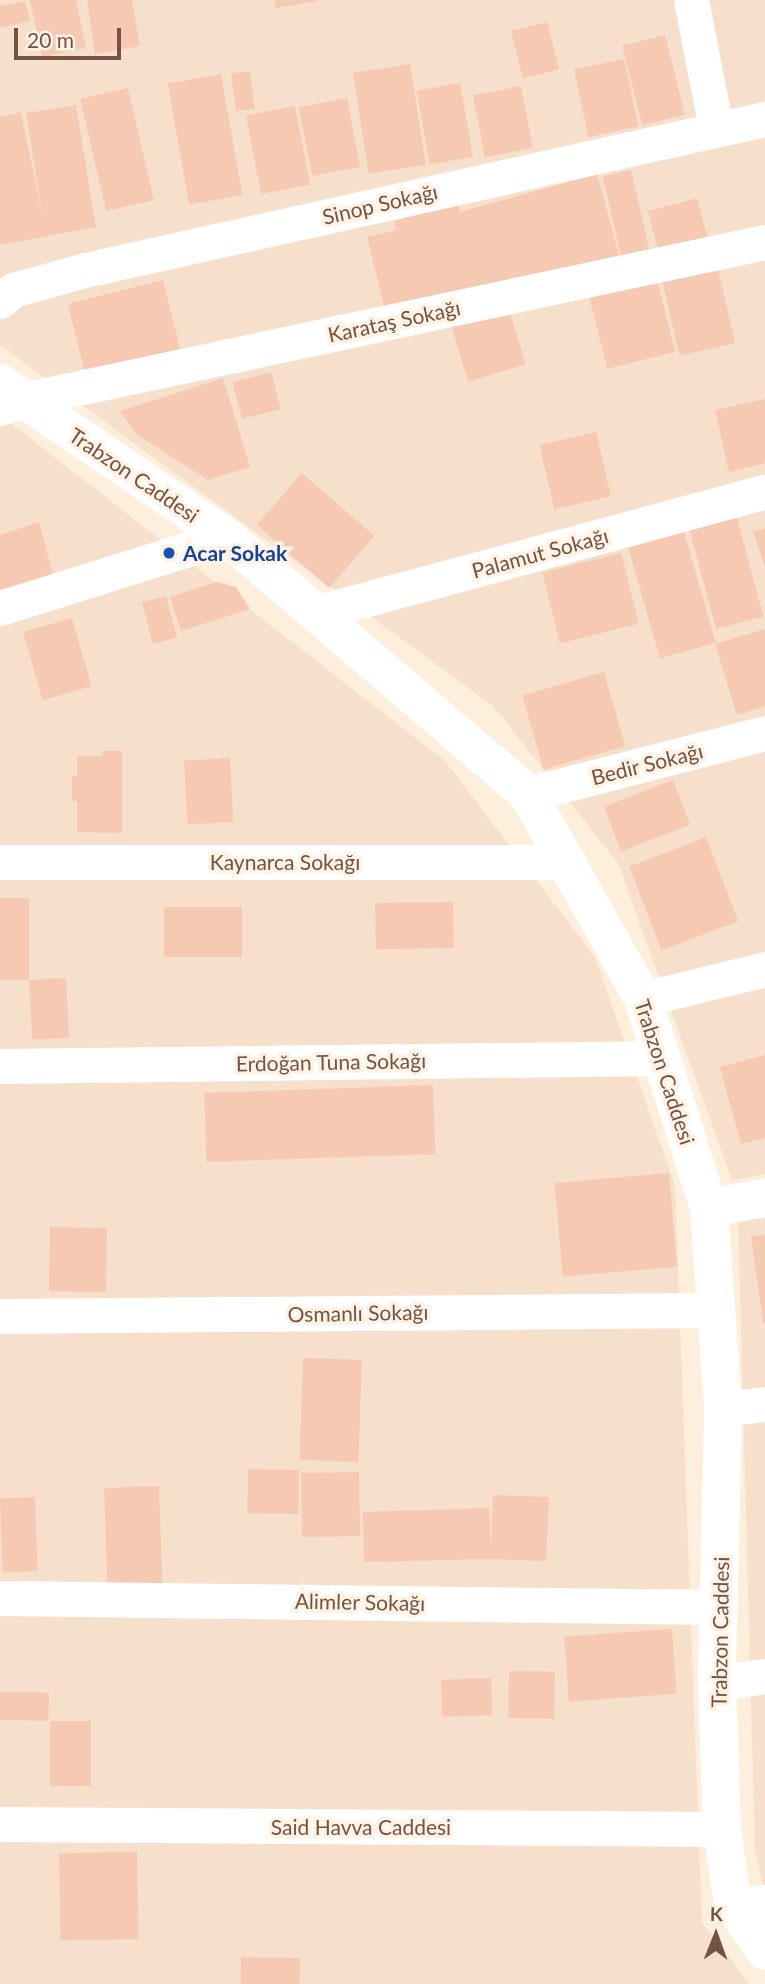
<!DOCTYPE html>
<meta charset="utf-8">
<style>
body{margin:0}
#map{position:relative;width:765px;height:1984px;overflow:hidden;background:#feefdd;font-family:Lato,sans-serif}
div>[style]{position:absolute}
.residential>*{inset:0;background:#f6e0cb}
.building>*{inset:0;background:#f6c9b3;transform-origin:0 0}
.street>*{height:35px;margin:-17.5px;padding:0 17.5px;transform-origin:17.5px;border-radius:17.5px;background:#fff}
.secondary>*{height:38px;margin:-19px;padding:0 19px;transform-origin:19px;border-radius:19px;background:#fff}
.dots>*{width:19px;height:19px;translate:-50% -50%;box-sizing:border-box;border:4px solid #fff3e5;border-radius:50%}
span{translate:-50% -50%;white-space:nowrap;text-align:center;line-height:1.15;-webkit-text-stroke:7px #fff3e5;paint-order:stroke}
.street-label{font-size:21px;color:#755344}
.transit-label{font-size:21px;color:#164399;font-weight:700}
.left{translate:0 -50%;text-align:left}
.north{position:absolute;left:681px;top:1900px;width:70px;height:70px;-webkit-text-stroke:5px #fff3e5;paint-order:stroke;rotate:1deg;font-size:19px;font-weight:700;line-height:28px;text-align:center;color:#755344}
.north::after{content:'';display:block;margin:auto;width:24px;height:32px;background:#755344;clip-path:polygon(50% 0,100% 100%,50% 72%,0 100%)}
.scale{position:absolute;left:14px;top:28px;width:107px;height:32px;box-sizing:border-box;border:4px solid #755344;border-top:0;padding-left:9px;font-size:21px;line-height:24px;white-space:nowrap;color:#755344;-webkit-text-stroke:5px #fff3e5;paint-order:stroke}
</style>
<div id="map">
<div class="residential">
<div style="clip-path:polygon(0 0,765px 0,765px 1174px,732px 1180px,618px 863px,493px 706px,0 345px)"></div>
<div style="clip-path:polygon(0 415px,445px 761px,595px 957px,675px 1185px,702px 1923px,750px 1984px,0 1984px)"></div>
<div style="clip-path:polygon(765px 1214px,765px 1895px,755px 1851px,738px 1218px)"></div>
</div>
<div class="building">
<div style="clip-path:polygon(30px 0,76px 0,86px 48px,42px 57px)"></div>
<div style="clip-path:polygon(87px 0,132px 0,140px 46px,95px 54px)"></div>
<div style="clip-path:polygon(275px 0,317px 0,317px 1px,276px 8px)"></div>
<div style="clip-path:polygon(25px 1px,30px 21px,0 28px,0 6px)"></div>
<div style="left:547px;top:22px;width:49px;height:37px;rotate:76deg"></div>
<div style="left:665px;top:35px;width:82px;height:44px;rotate:76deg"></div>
<div style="left:624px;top:59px;width:69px;height:51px;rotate:78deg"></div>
<div style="left:410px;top:64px;width:102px;height:58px;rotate:81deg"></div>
<div style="left:250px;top:71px;width:38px;height:19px;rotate:83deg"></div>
<div style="left:221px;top:74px;width:123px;height:54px;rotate:80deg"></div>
<div style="left:460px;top:83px;width:75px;height:44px;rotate:80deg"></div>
<div style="left:521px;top:86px;width:63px;height:49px;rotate:79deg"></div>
<div style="left:128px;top:88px;width:115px;height:49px;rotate:77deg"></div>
<div style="left:347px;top:98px;width:70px;height:49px;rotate:79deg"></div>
<div style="clip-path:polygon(76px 105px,96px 227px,0 245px,0 117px,21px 112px,43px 219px,26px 113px)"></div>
<div style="left:295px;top:106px;width:80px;height:50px;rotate:79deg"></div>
<div style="left:631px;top:170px;width:82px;height:29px;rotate:77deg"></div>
<div style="clip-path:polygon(597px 174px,620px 259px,385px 310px,367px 237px,396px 230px,394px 221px,458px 204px,460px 212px)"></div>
<div style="left:697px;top:198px;width:47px;height:51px;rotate:75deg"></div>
<div style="left:718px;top:269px;width:76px;height:57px;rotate:77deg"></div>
<div style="left:657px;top:279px;width:75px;height:70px;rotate:76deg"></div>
<div style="left:163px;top:280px;width:76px;height:98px;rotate:76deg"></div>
<div style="left:507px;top:303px;width:64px;height:60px;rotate:73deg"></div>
<div style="left:271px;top:372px;width:38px;height:40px;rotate:75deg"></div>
<div style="clip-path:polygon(223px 378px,250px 467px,208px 480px,136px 434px,120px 411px)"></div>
<div style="clip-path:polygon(765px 399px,765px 463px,729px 472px,715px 410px)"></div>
<div style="left:596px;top:432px;width:66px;height:58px;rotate:77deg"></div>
<div style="left:302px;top:473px;width:96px;height:69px;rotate:41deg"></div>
<div style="left:736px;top:514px;width:106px;height:49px;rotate:75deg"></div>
<div style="clip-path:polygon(39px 522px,55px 581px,0 596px,0 535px)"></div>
<div style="clip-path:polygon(765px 528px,765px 567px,753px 532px)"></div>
<div style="left:684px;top:532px;width:115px;height:58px;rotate:74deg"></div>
<div style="left:621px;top:553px;width:73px;height:81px;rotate:76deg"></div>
<div style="clip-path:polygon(217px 582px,236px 587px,250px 609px,181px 631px,170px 597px)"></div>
<div style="left:166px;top:596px;width:43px;height:25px;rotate:75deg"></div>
<div style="left:72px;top:618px;width:71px;height:51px;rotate:74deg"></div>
<div style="clip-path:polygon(765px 629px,765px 706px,737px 715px,715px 644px)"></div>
<div style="left:604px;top:672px;width:77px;height:85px;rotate:74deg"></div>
<div style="clip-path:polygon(102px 751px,122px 751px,122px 833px,77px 832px,77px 801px,72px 801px,72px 776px,77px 776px,77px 756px,103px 756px)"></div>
<div style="left:230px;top:758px;width:64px;height:46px;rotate:87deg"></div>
<div style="left:673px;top:780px;width:48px;height:74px;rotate:69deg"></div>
<div style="left:706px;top:837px;width:90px;height:82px;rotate:69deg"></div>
<div style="left:0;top:898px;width:29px;height:82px"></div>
<div style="left:453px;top:902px;width:46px;height:78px;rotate:89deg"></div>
<div style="left:242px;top:907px;width:50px;height:78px;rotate:90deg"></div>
<div style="left:66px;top:978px;width:60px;height:37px;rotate:87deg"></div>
<div style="clip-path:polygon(765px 1055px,765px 1138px,741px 1144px,720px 1067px)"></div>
<div style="left:433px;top:1085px;width:69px;height:229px;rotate:88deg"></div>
<div style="left:669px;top:1173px;width:94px;height:115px;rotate:85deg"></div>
<div style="left:50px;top:1227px;width:57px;height:64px;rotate:1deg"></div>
<div style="clip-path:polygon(765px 1235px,765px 1323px,763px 1323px,751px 1236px)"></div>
<div style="left:303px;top:1358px;width:59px;height:102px;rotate:2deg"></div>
<div style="left:248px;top:1469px;width:51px;height:44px;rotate:1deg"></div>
<div style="left:359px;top:1472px;width:64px;height:58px;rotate:89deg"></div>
<div style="left:159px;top:1486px;width:98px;height:55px;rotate:88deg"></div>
<div style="clip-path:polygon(493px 1495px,549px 1497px,546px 1561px,490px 1559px,364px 1562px,363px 1512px,489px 1508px,491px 1550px)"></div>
<div style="left:35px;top:1497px;width:74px;height:35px;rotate:88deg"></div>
<div style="left:672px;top:1629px;width:65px;height:108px;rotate:86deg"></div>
<div style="left:509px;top:1671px;width:46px;height:47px;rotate:1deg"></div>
<div style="left:491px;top:1678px;width:37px;height:50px;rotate:88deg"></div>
<div style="left:0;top:1692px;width:49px;height:28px;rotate:1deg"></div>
<div style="left:50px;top:1721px;width:41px;height:65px"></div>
<div style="left:137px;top:1852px;width:87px;height:78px;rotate:89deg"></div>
<div style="left:241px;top:1957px;width:59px;height:27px;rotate:1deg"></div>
</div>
<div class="street">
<div style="left:691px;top:0;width:131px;rotate:79deg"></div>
<div style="left:0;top:301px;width:17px;rotate:-40deg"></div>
<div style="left:13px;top:290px;width:75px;rotate:-15.5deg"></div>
<div style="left:85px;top:270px;width:697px;rotate:-12.52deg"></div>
<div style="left:0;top:408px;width:23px;rotate:-20deg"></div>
<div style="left:22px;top:400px;width:760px;rotate:-12.01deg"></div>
<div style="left:0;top:608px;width:238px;rotate:-17.4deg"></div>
<div style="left:315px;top:613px;width:466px;rotate:-15.1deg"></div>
<div style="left:528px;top:794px;width:245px;rotate:-14.4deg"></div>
<div style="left:0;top:862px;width:569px"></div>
<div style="left:643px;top:999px;width:126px;rotate:-13.8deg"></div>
<div style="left:0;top:1066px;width:662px;rotate:-0.69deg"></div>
<div style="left:0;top:1316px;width:716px;rotate:-0.48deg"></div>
<div style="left:723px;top:1409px;width:42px;rotate:-6.8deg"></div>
<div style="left:0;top:1598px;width:720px;rotate:0.72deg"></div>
<div style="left:717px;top:1683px;width:49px;rotate:-8.3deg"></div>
<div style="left:0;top:1824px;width:722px;rotate:0.4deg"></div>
<div style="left:733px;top:1905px;width:32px;rotate:-5deg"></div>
</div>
<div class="secondary">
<div style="left:0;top:383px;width:274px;rotate:34.2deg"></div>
<div style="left:227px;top:537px;width:396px;rotate:40.5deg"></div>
<div style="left:528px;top:794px;width:235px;rotate:60.7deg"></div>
<div style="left:643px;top:999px;width:219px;rotate:72.5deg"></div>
<div style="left:709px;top:1208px;width:201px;rotate:86deg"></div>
<div style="left:723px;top:1409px;width:274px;rotate:91.3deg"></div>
<div style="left:717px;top:1683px;width:146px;rotate:88deg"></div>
<div style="left:722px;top:1829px;width:77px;rotate:81.8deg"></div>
<div style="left:733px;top:1905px;width:56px;rotate:55.2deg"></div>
<div style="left:709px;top:1208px;width:57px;rotate:-10.1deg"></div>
</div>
<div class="dots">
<div style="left:169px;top:553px;background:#1a4fb4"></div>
</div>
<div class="street-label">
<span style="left:380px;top:204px;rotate:-13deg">Sinop Sokağı</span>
<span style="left:394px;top:321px;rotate:-12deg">Karataş Sokağı</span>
<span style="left:134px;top:475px;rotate:34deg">Trabzon Caddesi</span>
<span style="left:540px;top:553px;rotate:-15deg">Palamut Sokağı</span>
<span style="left:647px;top:764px;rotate:-14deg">Bedir Sokağı</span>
<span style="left:285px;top:862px">Kaynarca Sokağı</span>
<span style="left:331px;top:1062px;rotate:-1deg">Erdoğan Tuna Sokağı</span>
<span style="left:665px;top:1072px;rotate:72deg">Trabzon Caddesi</span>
<span style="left:358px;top:1313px;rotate:-1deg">Osmanlı Sokağı</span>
<span style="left:360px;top:1602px;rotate:1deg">Alimler Sokağı</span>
<span style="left:720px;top:1632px;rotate:-89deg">Trabzon Caddesi</span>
<span style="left:361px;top:1827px">Said Havva Caddesi</span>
</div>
<div class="transit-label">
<span class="left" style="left:183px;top:553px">Acar Sokak</span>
</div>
<div class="north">K</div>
<div class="scale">20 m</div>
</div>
